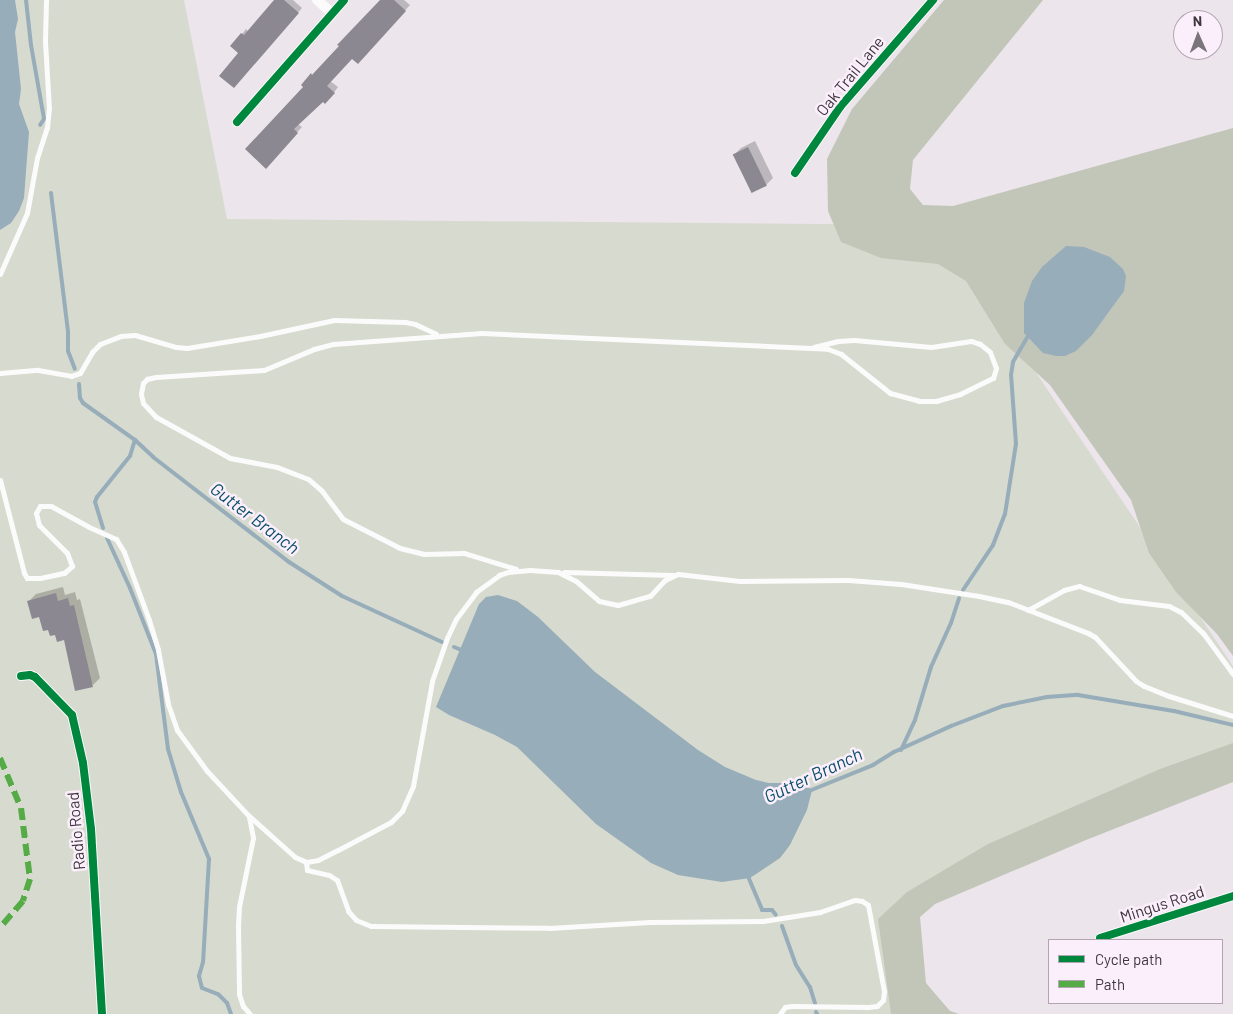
<!DOCTYPE html>
<style>
body{margin:0}
#map{position:relative;width:1233px;height:1014px;overflow:hidden;background:#ece5ec;font-family:Barlow,sans-serif}
div>[style]{position:absolute}
.green>*{inset:0;background:#d7dace}
.forest>*{inset:0;background:#c2c6b8}
.water>*{inset:0;background:#97adba}
.shadow>*{inset:0;background:#0003}
.stream>*{height:4px;margin:-2px;padding:0 2px;transform-origin:2px;border-radius:2px;background:#97adba}
.building>*{inset:0;background:#8c8891;transform-origin:0 0}
.lane>*{height:5px;margin:-2.5px;padding:0 2.5px;transform-origin:2.5px;border-radius:2.5px;background:#fcfbfc}
.street>*{height:10px;margin:-5px;padding:0 5px;transform-origin:5px;border-radius:5px;background:#fcfbfc}
.quiet>*{height:6px;margin-top:-3px;transform-origin:0;background:repeating-linear-gradient(90deg,#55ac46 0 12px,transparent 0 18px)}
.cycleway>*{height:8px;margin:-4px;padding:0 4px;transform-origin:4px;border-radius:4px;background:#00873e}
span{translate:-50% -50%;white-space:nowrap;text-align:center;line-height:1.15;-webkit-text-stroke:5px #fceffc;paint-order:stroke}
.street-label{font-size:16px;color:#3d383d}
.water-label{font-size:18px;color:#094f68;font-style:italic}
.legend{position:absolute;left:1048px;top:939px;width:175px;height:65px;box-sizing:border-box;background:#fceffc;border:1px solid #b0a6b0;margin:0;padding:6px 9px;list-style:none;font-size:15px;color:#3d383d}
.legend li{display:flex;align-items:center;gap:10px;height:25px}
.legend b{width:25px;border:1px solid #b0a6b0}
.north{position:absolute;left:1173px;top:10px;width:50px;height:50px;box-sizing:border-box;background:#fceffc;border:1px solid #b0a6b0;border-radius:50%;rotate:358deg;font-size:14px;font-weight:700;line-height:20px;text-align:center;color:#3d383d}
.north::after{content:'';display:block;margin:auto;width:18px;height:22px;background:#7a757a;clip-path:polygon(50% 0,100% 100%,50% 72%,0 100%)}
</style>
<div id="map">
<div class="green">
<div style="clip-path:polygon(0 0,184px 0,227px 219px,937px 225px,1233px 666px,1233px 760px,900px 902px,923px 1014px,0 1014px)"></div>
</div>
<div class="forest">
<div style="clip-path:polygon(944px 0,1043px 0,913px 160px,910px 189px,923px 205px,953px 206px,1233px 128px,1233px 656px,1217px 634px,1176px 592px,1149px 553px,1131px 500px,1050px 385px,1005px 344px,966px 281px,938px 264px,881px 258px,841px 242px,828px 211px,827px 159px,852px 109px)"></div>
<div style="clip-path:polygon(1233px 743px,1233px 782px,1086px 840px,935px 904px,920px 917px,926px 983px,950px 1011px,959px 1014px,891px 1014px,878px 919px,907px 892px,988px 844px,1160px 769px)"></div>
</div>
<div class="water">
<div style="clip-path:polygon(0 0,15px 0,18px 19px,15px 32px,21px 89px,19px 104px,29px 132px,24px 198px,19px 211px,11px 223px,0 230px)"></div>
<div style="clip-path:polygon(1066px 246px,1084px 247px,1110px 257px,1123px 269px,1126px 276px,1124px 291px,1092px 335px,1076px 351px,1065px 356px,1056px 356px,1043px 353px,1024px 333px,1024px 303px,1032px 281px,1042px 267px)"></div>
<div style="clip-path:polygon(498px 595px,517px 601px,538px 617px,595px 672px,698px 750px,725px 767px,756px 780px,769px 783px,801px 783px,812px 790px,807px 810px,790px 845px,780px 858px,750px 878px,722px 882px,678px 875px,651px 863px,596px 824px,517px 747px,495px 735px,449px 715px,436px 707px,479px 604px,486px 597px)"></div>
</div>
<div class="shadow">
<div style="clip-path:polygon(276px 0,293px 0,302px 8px,238px 82px,242px 34px,246px 29px,249px 32px)"></div>
<div style="clip-path:polygon(382px 0,404px 0,410px 5px,363px 58px,352px 57px,330px 81px,338px 87px,330px 98px,323px 101px,298px 124px,302px 127px,271px 162px,305px 87px,303px 85px)"></div>
<div style="clip-path:polygon(755px 141px,773px 178px,766px 185px,734px 155px,741px 148px)"></div>
<div style="clip-path:polygon(63px 587px,65px 595px,75px 592px,77px 600px,80px 599px,100px 678px,93px 685px,65px 639px,29px 601px,36px 594px)"></div>
</div>
<div class="stream">
<div style="left:26px;top:0;width:45px;rotate:83.7deg"></div>
<div style="left:31px;top:45px;width:75px;rotate:80deg"></div>
<div style="left:44px;top:119px;width:7px;rotate:124deg"></div>
<div style="left:51px;top:193px;width:140px;rotate:83deg"></div>
<div style="left:68px;top:332px;width:19px;rotate:90deg"></div>
<div style="left:68px;top:351px;width:19px;rotate:69deg"></div>
<div style="left:79px;top:384px;width:14px;rotate:86deg"></div>
<div style="left:80px;top:398px;width:6px;rotate:59deg"></div>
<div style="left:83px;top:403px;width:64px;rotate:35.4deg"></div>
<div style="left:135px;top:440px;width:25px;rotate:43deg"></div>
<div style="left:153px;top:457px;width:172px;rotate:37.7deg"></div>
<div style="left:289px;top:562px;width:63px;rotate:32.7deg"></div>
<div style="left:342px;top:596px;width:110px;rotate:24.7deg"></div>
<div style="left:103px;top:528px;width:27px;rotate:-107deg"></div>
<div style="left:95px;top:502px;width:5px;rotate:-68deg"></div>
<div style="left:97px;top:497px;width:53px;rotate:-51.2deg"></div>
<div style="left:130px;top:456px;width:17px;rotate:-73deg"></div>
<div style="left:107px;top:538px;width:55px;rotate:65.3deg"></div>
<div style="left:130px;top:588px;width:71px;rotate:68.5deg"></div>
<div style="left:156px;top:654px;width:96px;rotate:82.8deg"></div>
<div style="left:168px;top:749px;width:45px;rotate:73.2deg"></div>
<div style="left:181px;top:792px;width:73px;rotate:67.3deg"></div>
<div style="left:209px;top:859px;width:103px;rotate:93.3deg"></div>
<div style="left:203px;top:962px;width:15px;rotate:106deg"></div>
<div style="left:199px;top:976px;width:12px;rotate:76deg"></div>
<div style="left:202px;top:988px;width:17px;rotate:21deg"></div>
<div style="left:218px;top:994px;width:13px;rotate:45deg"></div>
<div style="left:227px;top:1003px;width:12px;rotate:70deg"></div>
<div style="left:963px;top:590px;width:54px;rotate:-56.3deg"></div>
<div style="left:993px;top:545px;width:33px;rotate:-69deg"></div>
<div style="left:1005px;top:514px;width:71px;rotate:-81.1deg"></div>
<div style="left:1016px;top:444px;width:69px;rotate:-94.1deg"></div>
<div style="left:1011px;top:375px;width:13px;rotate:-81deg"></div>
<div style="left:1013px;top:362px;width:34px;rotate:-60deg"></div>
<div style="left:454px;top:647px;width:11px;rotate:22deg"></div>
<div style="left:901px;top:750px;width:33px;rotate:-65deg"></div>
<div style="left:915px;top:720px;width:55px;rotate:-73.2deg"></div>
<div style="left:931px;top:667px;width:48px;rotate:-65.6deg"></div>
<div style="left:951px;top:623px;width:26px;rotate:-72deg"></div>
<div style="left:809px;top:791px;width:69px;rotate:-22.1deg"></div>
<div style="left:873px;top:765px;width:25px;rotate:-32deg"></div>
<div style="left:894px;top:752px;width:63px;rotate:-24.5deg"></div>
<div style="left:951px;top:726px;width:56px;rotate:-21deg"></div>
<div style="left:1003px;top:706px;width:45px;rotate:-11.6deg"></div>
<div style="left:1047px;top:697px;width:31px;rotate:-4deg"></div>
<div style="left:1078px;top:695px;width:97px;rotate:9.5deg"></div>
<div style="left:1174px;top:711px;width:61px;rotate:13.3deg"></div>
<div style="left:747px;top:874px;width:39px;rotate:67deg"></div>
<div style="left:762px;top:910px;width:10px"></div>
<div style="left:772px;top:910px;width:6px;rotate:51deg"></div>
<div style="left:782px;top:926px;width:41px;rotate:70.3deg"></div>
<div style="left:796px;top:965px;width:26px;rotate:58deg"></div>
<div style="left:810px;top:987px;width:17px;rotate:73deg"></div>
<div style="left:816px;top:1012px;width:2px;rotate:63deg"></div>
</div>
<div class="building">
<div style="clip-path:polygon(274px 0,284px 0,299px 13px,234px 88px,219px 76px,238px 53px,230px 46px,241px 33px,244px 35px)"></div>
<div style="clip-path:polygon(380px 0,394px 0,406px 11px,358px 64px,352px 59px,327px 86px,335px 93px,325px 104px,323px 102px,294px 129px,298px 133px,266px 169px,245px 149px,303px 87px,301px 85px,311px 73px,312px 75px,339px 46px,337px 45px)"></div>
<div style="left:748px;top:147px;width:43px;height:17px;rotate:64deg"></div>
<div style="clip-path:polygon(56px 593px,58px 601px,68px 598px,70px 606px,74px 605px,93px 687px,75px 691px,64px 640px,57px 642px,55px 635px,50px 636px,48px 630px,43px 631px,39px 617px,32px 619px,27px 601px)"></div>
</div>
<div class="lane">
<div style="left:0;top:274px;width:67px;rotate:-66.1deg"></div>
<div style="left:27px;top:213px;width:56px;rotate:-79.7deg"></div>
<div style="left:37px;top:158px;width:33px;rotate:-72deg"></div>
<div style="left:47px;top:127px;width:18px;rotate:-84deg"></div>
<div style="left:49px;top:109px;width:68px;rotate:-93.4deg"></div>
<div style="left:45px;top:41px;width:41px;rotate:-88.6deg"></div>
<div style="left:0;top:373px;width:38px;rotate:-5deg"></div>
<div style="left:38px;top:370px;width:34px;rotate:10deg"></div>
<div style="left:71px;top:376px;width:9px;rotate:-18deg"></div>
<div style="left:80px;top:373px;width:24px;rotate:-60deg"></div>
<div style="left:92px;top:352px;width:11px;rotate:-45deg"></div>
<div style="left:100px;top:344px;width:22px;rotate:-21deg"></div>
<div style="left:121px;top:336px;width:14px;rotate:-4deg"></div>
<div style="left:135px;top:335px;width:43px;rotate:16.3deg"></div>
<div style="left:176px;top:347px;width:11px;rotate:5deg"></div>
<div style="left:187px;top:348px;width:74px;rotate:-9.3deg"></div>
<div style="left:260px;top:336px;width:76px;rotate:-12.2deg"></div>
<div style="left:334px;top:320px;width:71px;rotate:1.6deg"></div>
<div style="left:405px;top:322px;width:10px;rotate:11deg"></div>
<div style="left:415px;top:324px;width:23px;rotate:25deg"></div>
<div style="left:0;top:480px;width:96px;rotate:75.5deg"></div>
<div style="left:24px;top:573px;width:6px;rotate:59deg"></div>
<div style="left:27px;top:578px;width:13px"></div>
<div style="left:40px;top:578px;width:25px;rotate:-12deg"></div>
<div style="left:64px;top:573px;width:11px;rotate:-41deg"></div>
<div style="left:72px;top:566px;width:14px;rotate:-111deg"></div>
<div style="left:67px;top:553px;width:40px;rotate:-135deg"></div>
<div style="left:39px;top:525px;width:12px;rotate:-104deg"></div>
<div style="left:36px;top:513px;width:8px;rotate:-60deg"></div>
<div style="left:40px;top:506px;width:11px"></div>
<div style="left:51px;top:506px;width:43px;rotate:28.9deg"></div>
<div style="left:89px;top:527px;width:30px;rotate:24deg"></div>
<div style="left:116px;top:539px;width:15px;rotate:58deg"></div>
<div style="left:124px;top:552px;width:72px;rotate:69.8deg"></div>
<div style="left:149px;top:620px;width:31px;rotate:73deg"></div>
<div style="left:158px;top:650px;width:55px;rotate:79.5deg"></div>
<div style="left:168px;top:704px;width:28px;rotate:71deg"></div>
<div style="left:177px;top:730px;width:51px;rotate:53.8deg"></div>
<div style="left:207px;top:771px;width:60px;rotate:47deg"></div>
<div style="left:248px;top:815px;width:63px;rotate:41.8deg"></div>
<div style="left:295px;top:857px;width:12px;rotate:24deg"></div>
<div style="left:306px;top:862px;width:12px;rotate:-9deg"></div>
<div style="left:318px;top:860px;width:22px;rotate:-27deg"></div>
<div style="left:338px;top:850px;width:60px;rotate:-27.8deg"></div>
<div style="left:391px;top:822px;width:16px;rotate:-45deg"></div>
<div style="left:402px;top:811px;width:27px;rotate:-66deg"></div>
<div style="left:413px;top:786px;width:107px;rotate:-79.7deg"></div>
<div style="left:432px;top:681px;width:46px;rotate:-70.8deg"></div>
<div style="left:447px;top:638px;width:21px;rotate:-65deg"></div>
<div style="left:456px;top:619px;width:34px;rotate:-53deg"></div>
<div style="left:476px;top:592px;width:29px;rotate:-36deg"></div>
<div style="left:499px;top:575px;width:9px;rotate:-18deg"></div>
<div style="left:508px;top:572px;width:22px;rotate:-5deg"></div>
<div style="left:530px;top:570px;width:28px;rotate:4deg"></div>
<div style="left:558px;top:572px;width:20px;rotate:27deg"></div>
<div style="left:576px;top:581px;width:30px;rotate:41deg"></div>
<div style="left:599px;top:601px;width:19px;rotate:12deg"></div>
<div style="left:618px;top:605px;width:33px;rotate:-16deg"></div>
<div style="left:650px;top:596px;width:22px;rotate:-47deg"></div>
<div style="left:665px;top:580px;width:14px;rotate:-25deg"></div>
<div style="left:678px;top:574px;width:62px;rotate:6.4deg"></div>
<div style="left:740px;top:581px;width:108px;rotate:-0.5deg"></div>
<div style="left:848px;top:580px;width:53px;rotate:4.3deg"></div>
<div style="left:901px;top:584px;width:79px;rotate:8.7deg"></div>
<div style="left:979px;top:596px;width:30px;rotate:12deg"></div>
<div style="left:1008px;top:602px;width:86px;rotate:21.2deg"></div>
<div style="left:1088px;top:633px;width:8px;rotate:30deg"></div>
<div style="left:1095px;top:637px;width:60px;rotate:47deg"></div>
<div style="left:1136px;top:681px;width:9px;rotate:32deg"></div>
<div style="left:1144px;top:686px;width:27px;rotate:22deg"></div>
<div style="left:1169px;top:696px;width:67px;rotate:17.4deg"></div>
<div style="left:516px;top:569px;width:54px;rotate:-162.9deg"></div>
<div style="left:464px;top:553px;width:40px;rotate:178.6deg"></div>
<div style="left:424px;top:554px;width:25px;rotate:-166deg"></div>
<div style="left:400px;top:548px;width:64px;rotate:-153deg"></div>
<div style="left:343px;top:519px;width:35px;rotate:-127deg"></div>
<div style="left:322px;top:491px;width:18px;rotate:-139deg"></div>
<div style="left:308px;top:479px;width:33px;rotate:-159deg"></div>
<div style="left:277px;top:467px;width:48px;rotate:-169.2deg"></div>
<div style="left:230px;top:458px;width:85px;rotate:-151deg"></div>
<div style="left:156px;top:417px;width:19px;rotate:-133deg"></div>
<div style="left:143px;top:403px;width:9px;rotate:-103deg"></div>
<div style="left:141px;top:394px;width:11px;rotate:-80deg"></div>
<div style="left:143px;top:383px;width:6px;rotate:-45deg"></div>
<div style="left:147px;top:379px;width:9px;rotate:-13deg"></div>
<div style="left:156px;top:377px;width:108px;rotate:-3.7deg"></div>
<div style="left:264px;top:370px;width:54px;rotate:-22.8deg"></div>
<div style="left:314px;top:349px;width:20px;rotate:-15deg"></div>
<div style="left:333px;top:344px;width:149px;rotate:-4.2deg"></div>
<div style="left:482px;top:333px;width:346px;rotate:2.6deg"></div>
<div style="left:828px;top:349px;width:14px;rotate:21deg"></div>
<div style="left:841px;top:354px;width:63px;rotate:38.5deg"></div>
<div style="left:890px;top:393px;width:30px;rotate:15deg"></div>
<div style="left:919px;top:401px;width:17px"></div>
<div style="left:936px;top:401px;width:25px;rotate:-16deg"></div>
<div style="left:960px;top:394px;width:37px;rotate:-26deg"></div>
<div style="left:993px;top:378px;width:10px;rotate:-73deg"></div>
<div style="left:996px;top:368px;width:17px;rotate:-111deg"></div>
<div style="left:990px;top:352px;width:13px;rotate:-141deg"></div>
<div style="left:980px;top:344px;width:9px;rotate:-162deg"></div>
<div style="left:971px;top:341px;width:40px;rotate:171.5deg"></div>
<div style="left:931px;top:347px;width:77px;rotate:-174.8deg"></div>
<div style="left:854px;top:340px;width:16px;rotate:176deg"></div>
<div style="left:838px;top:341px;width:25px;rotate:166deg"></div>
<div style="left:564px;top:572px;width:109px;rotate:1.6deg"></div>
<div style="left:1028px;top:610px;width:41px;rotate:-29.1deg"></div>
<div style="left:1064px;top:590px;width:16px;rotate:-15deg"></div>
<div style="left:1079px;top:586px;width:43px;rotate:18.9deg"></div>
<div style="left:1120px;top:600px;width:49px;rotate:7deg"></div>
<div style="left:1169px;top:606px;width:13px;rotate:27deg"></div>
<div style="left:1181px;top:612px;width:30px;rotate:44deg"></div>
<div style="left:1203px;top:633px;width:51px;rotate:53.8deg"></div>
<div style="left:249px;top:817px;width:21px;rotate:79deg"></div>
<div style="left:253px;top:838px;width:70px;rotate:101.5deg"></div>
<div style="left:239px;top:907px;width:20px;rotate:93deg"></div>
<div style="left:238px;top:927px;width:67px;rotate:89.1deg"></div>
<div style="left:239px;top:994px;width:13px;rotate:72deg"></div>
<div style="left:243px;top:1006px;width:11px;rotate:49deg"></div>
<div style="left:306px;top:862px;width:8px;rotate:83deg"></div>
<div style="left:307px;top:870px;width:23px;rotate:13deg"></div>
<div style="left:329px;top:875px;width:9px;rotate:32deg"></div>
<div style="left:337px;top:880px;width:33px;rotate:70deg"></div>
<div style="left:348px;top:911px;width:12px;rotate:48deg"></div>
<div style="left:356px;top:920px;width:16px;rotate:22deg"></div>
<div style="left:371px;top:926px;width:178px;rotate:0.6deg"></div>
<div style="left:549px;top:928px;width:101px;rotate:-3.4deg"></div>
<div style="left:650px;top:922px;width:113px;rotate:-0.5deg"></div>
<div style="left:763px;top:921px;width:58px;rotate:-9deg"></div>
<div style="left:820px;top:912px;width:37px;rotate:-19deg"></div>
<div style="left:855px;top:900px;width:7px;rotate:8deg"></div>
<div style="left:862px;top:901px;width:7px;rotate:34deg"></div>
<div style="left:868px;top:905px;width:87px;rotate:79.5deg"></div>
<div style="left:884px;top:991px;width:9px;rotate:96deg"></div>
<div style="left:883px;top:1000px;width:8px;rotate:135deg"></div>
<div style="left:877px;top:1006px;width:9px;rotate:174deg"></div>
<div style="left:868px;top:1007px;width:76px;rotate:-179.2deg"></div>
<div style="left:792px;top:1006px;width:7px;rotate:172deg"></div>
<div style="left:785px;top:1007px;width:9px;rotate:126deg"></div>
</div>
<div class="street">
<div style="left:317px;top:0;width:20px;rotate:41deg"></div>
<div style="left:237px;top:122px;width:162px;rotate:-48.7deg"></div>
<div style="left:795px;top:173px;width:80px;rotate:-55.7deg"></div>
<div style="left:840px;top:107px;width:142px;rotate:-49deg"></div>
<div style="left:21px;top:676px;width:9px;rotate:-6deg"></div>
<div style="left:30px;top:675px;width:5px;rotate:22deg"></div>
<div style="left:35px;top:677px;width:53px;rotate:45.8deg"></div>
<div style="left:72px;top:715px;width:49px;rotate:77.1deg"></div>
<div style="left:83px;top:763px;width:66px;rotate:83.1deg"></div>
<div style="left:91px;top:829px;width:185px;rotate:86.6deg"></div>
<div style="left:1100px;top:938px;width:139px;rotate:-17.5deg"></div>
</div>
<div class="quiet">
<div style="left:0;top:758px;width:54px;rotate:67.2deg"></div>
<div style="left:21px;top:808px;width:72px;rotate:82.8deg"></div>
<div style="left:30px;top:879px;width:23px;rotate:108deg"></div>
<div style="left:23px;top:901px;width:35px;rotate:131deg"></div>
</div>
<div class="cycleway">
<div style="left:237px;top:122px;width:162px;rotate:-48.7deg"></div>
<div style="left:795px;top:173px;width:80px;rotate:-55.7deg"></div>
<div style="left:840px;top:107px;width:142px;rotate:-49deg"></div>
<div style="left:21px;top:676px;width:9px;rotate:-6deg"></div>
<div style="left:30px;top:675px;width:5px;rotate:22deg"></div>
<div style="left:35px;top:677px;width:53px;rotate:45.8deg"></div>
<div style="left:72px;top:715px;width:49px;rotate:77.1deg"></div>
<div style="left:83px;top:763px;width:66px;rotate:83.1deg"></div>
<div style="left:91px;top:829px;width:185px;rotate:86.6deg"></div>
<div style="left:1100px;top:938px;width:139px;rotate:-17.5deg"></div>
</div>
<div class="street-label">
<span style="left:850px;top:76px;rotate:-51deg">Oak Trail Lane</span>
<span style="left:76px;top:831px;rotate:-95deg">Radio Road</span>
<span style="left:1162px;top:904px;rotate:-18deg">Mingus Road</span>
</div>
<div class="water-label">
<span style="left:255px;top:518px;rotate:37deg">Gutter Branch</span>
<span style="left:813px;top:775px;rotate:-25deg">Gutter Branch</span>
</div>
<ul class="legend">
<li><b style="height:6px;background:#00873e"></b>Cycle path</li>
<li><b style="height:6px;background:#55ac46"></b>Path</li>
</ul>
<div class="north">N</div>
</div>
